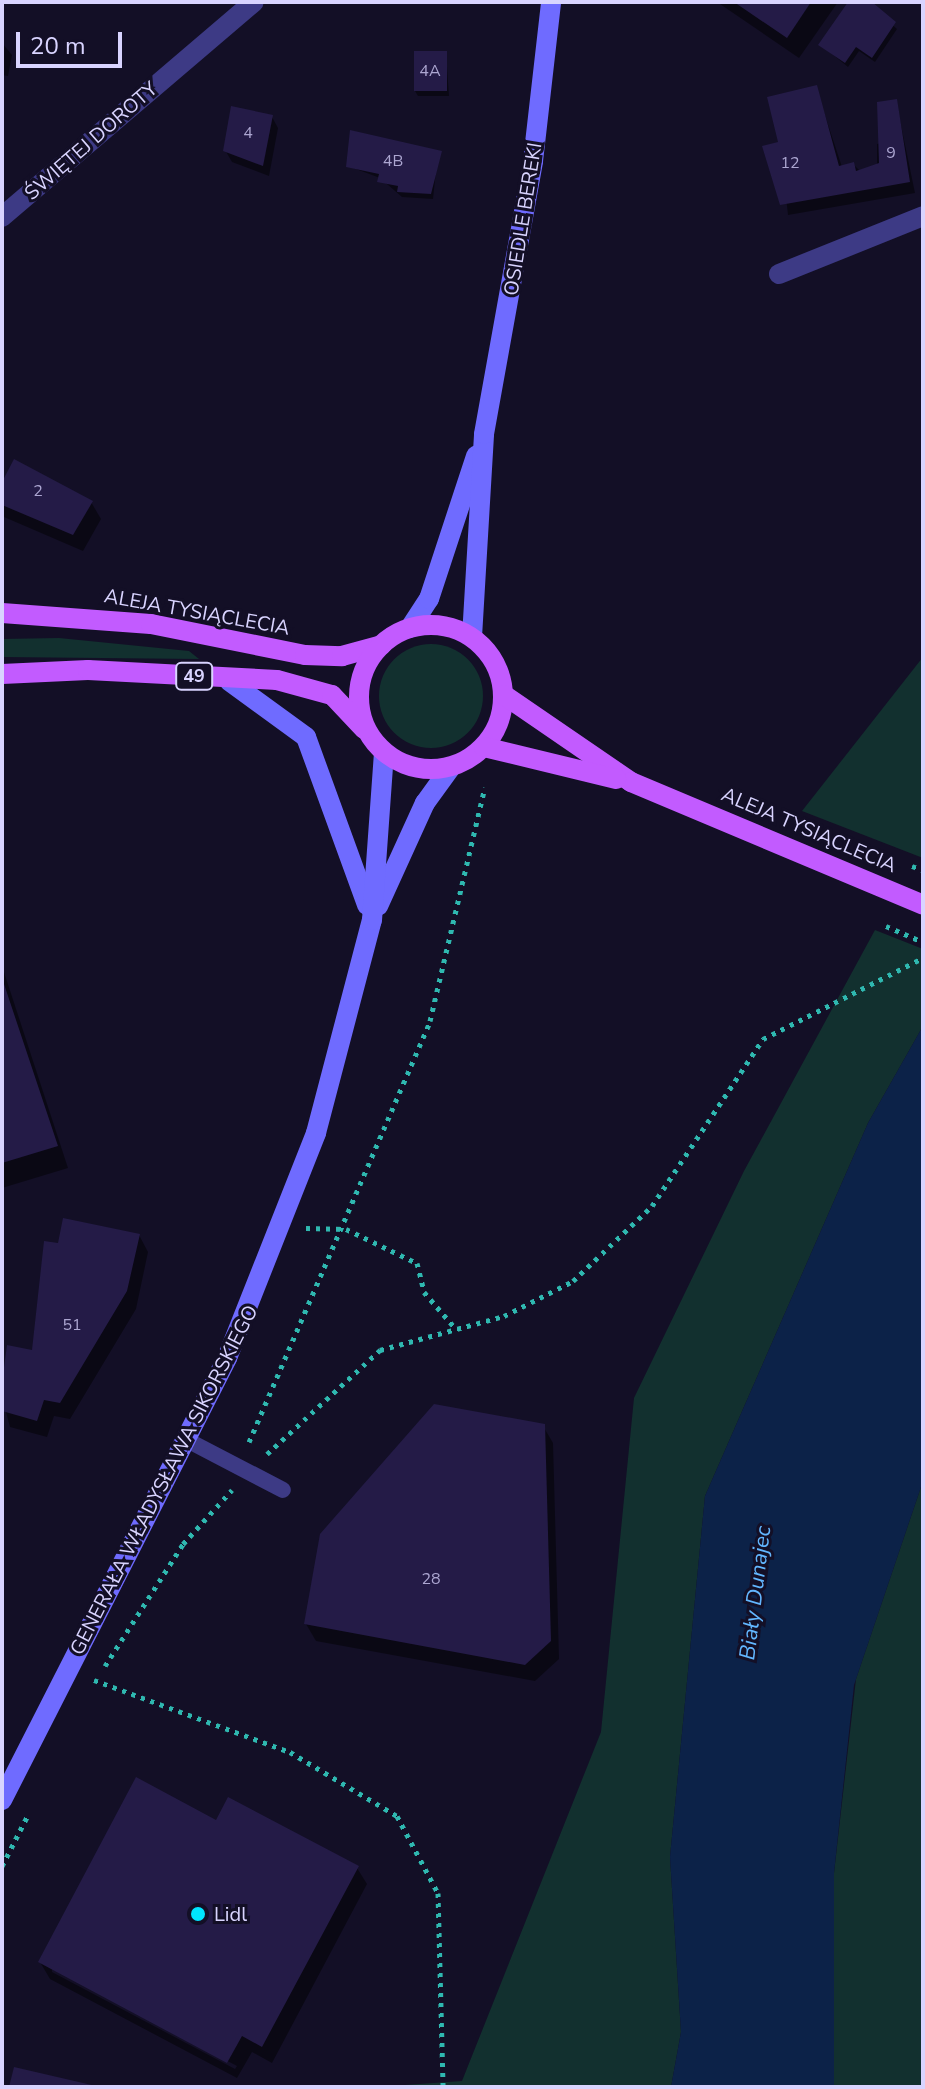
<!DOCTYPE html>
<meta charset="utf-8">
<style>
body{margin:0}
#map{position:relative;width:925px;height:2089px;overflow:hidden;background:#130f26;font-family:"Nunito Sans",sans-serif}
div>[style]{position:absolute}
.green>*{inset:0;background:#12302f}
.round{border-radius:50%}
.water>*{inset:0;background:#0c2248}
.shadow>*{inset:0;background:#0007}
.building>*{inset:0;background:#241b47;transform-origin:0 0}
.path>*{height:5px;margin-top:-2.5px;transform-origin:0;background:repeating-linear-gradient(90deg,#2fb8b0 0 4px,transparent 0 10px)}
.lane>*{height:16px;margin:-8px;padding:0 8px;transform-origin:8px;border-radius:8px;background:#3d3a85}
.street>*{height:20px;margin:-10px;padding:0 10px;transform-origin:10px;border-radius:10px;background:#3d3a85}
.secondary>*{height:20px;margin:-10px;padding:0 10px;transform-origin:10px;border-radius:10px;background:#6f6bff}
.primary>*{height:20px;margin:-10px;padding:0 10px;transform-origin:10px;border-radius:10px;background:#c25bff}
.primary>.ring{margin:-10px;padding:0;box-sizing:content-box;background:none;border:20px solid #c25bff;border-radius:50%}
.dots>*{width:22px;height:22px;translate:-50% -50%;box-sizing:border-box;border:4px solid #130f26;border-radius:50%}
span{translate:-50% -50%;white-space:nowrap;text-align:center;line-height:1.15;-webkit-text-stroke:6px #130f26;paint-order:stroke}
.number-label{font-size:16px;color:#aca6d1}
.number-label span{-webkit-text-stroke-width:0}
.shield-label span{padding:2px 6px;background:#130f26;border:2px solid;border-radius:6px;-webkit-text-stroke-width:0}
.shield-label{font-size:18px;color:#d9d4ff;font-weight:700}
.street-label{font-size:20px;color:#d9d4ff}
.poi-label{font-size:20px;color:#d9d4ff}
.left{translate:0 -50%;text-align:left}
.water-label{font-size:22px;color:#62b6ff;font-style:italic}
.frame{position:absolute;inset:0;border:4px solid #d9d4ff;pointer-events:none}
.scale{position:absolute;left:16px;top:32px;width:106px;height:36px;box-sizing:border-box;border:4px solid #d9d4ff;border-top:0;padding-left:10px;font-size:24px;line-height:28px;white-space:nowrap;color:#d9d4ff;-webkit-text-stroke:6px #130f26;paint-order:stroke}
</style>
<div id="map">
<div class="green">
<div style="clip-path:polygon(59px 638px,189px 651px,199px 659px,2px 657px,2px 639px)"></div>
<div class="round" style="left:379px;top:644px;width:104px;height:104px"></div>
<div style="clip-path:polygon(923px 657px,923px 858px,802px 811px)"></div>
<div style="clip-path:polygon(875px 930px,923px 949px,923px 1026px,868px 1123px,705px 1496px,670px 1857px,681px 2032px,671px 2087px,376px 2087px,462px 2081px,601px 1732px,634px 1398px,744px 1171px)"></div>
<div style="clip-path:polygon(923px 1481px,923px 2087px,834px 2087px,834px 1873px,856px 1679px)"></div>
</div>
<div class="water">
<div style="clip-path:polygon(923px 1026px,923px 1481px,854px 1685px,834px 1873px,834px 2087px,671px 2087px,681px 2032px,670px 1857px,705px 1496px,868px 1123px)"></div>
</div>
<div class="shadow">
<div style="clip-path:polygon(717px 2px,838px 2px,799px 58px)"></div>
<div style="clip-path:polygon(851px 2px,867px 2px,897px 29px,875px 62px,859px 51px,848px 67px,821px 45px)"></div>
<div style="clip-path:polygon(2px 43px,12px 55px,8px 76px,2px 75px)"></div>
<div style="clip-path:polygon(446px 53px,449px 96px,418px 96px,415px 91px)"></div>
<div style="clip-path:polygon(816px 88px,842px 167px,853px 164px,877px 188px,877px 144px,886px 142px,896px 101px,915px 193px,788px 215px,780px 144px)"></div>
<div style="clip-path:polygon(272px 117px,278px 128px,269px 176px,232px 162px,225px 150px)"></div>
<div style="clip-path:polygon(438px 152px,433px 199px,402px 197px,380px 178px,348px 166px)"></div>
<div style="clip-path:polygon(2px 486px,91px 502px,101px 519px,83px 551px,4px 517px)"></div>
<div style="clip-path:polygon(2px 966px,68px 1168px,2px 1188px)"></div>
<div style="clip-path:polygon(139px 1235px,148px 1252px,136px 1309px,70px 1419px,54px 1416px,47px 1437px,10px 1427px,2px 1397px,34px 1353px,60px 1245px)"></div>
<div style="clip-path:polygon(543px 1426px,553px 1443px,559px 1659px,535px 1681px,316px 1641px,306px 1624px)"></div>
<div style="clip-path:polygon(evenodd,217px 1823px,357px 1868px,367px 1884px,272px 2063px,252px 2052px,237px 2078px,50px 1979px,40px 1962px,217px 1823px,52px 1967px,237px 2066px,235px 2069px,52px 1972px,52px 1967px)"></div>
</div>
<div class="building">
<div style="clip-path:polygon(734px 2px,811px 2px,787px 38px)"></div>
<div style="clip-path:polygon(848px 2px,872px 2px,896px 22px,872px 58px,856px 47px,845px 63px,818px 45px)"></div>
<div style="left:414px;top:51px;width:33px;height:40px"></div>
<div style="clip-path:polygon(817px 85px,839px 166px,854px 162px,856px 171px,879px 163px,877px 102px,897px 99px,910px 182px,780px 205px,762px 146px,778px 142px,767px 97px)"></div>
<div style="clip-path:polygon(231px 106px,273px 115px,263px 166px,223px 151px)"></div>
<div style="clip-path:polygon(350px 130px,442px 151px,431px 194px,397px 192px,398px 186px,377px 182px,379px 174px,346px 167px)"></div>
<div style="clip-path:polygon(14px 459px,93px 501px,73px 535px,2px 505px,2px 482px)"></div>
<div style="clip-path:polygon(2px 978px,58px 1146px,2px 1163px)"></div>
<div style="clip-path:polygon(63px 1218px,140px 1234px,127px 1291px,60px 1403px,44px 1400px,37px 1421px,2px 1411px,2px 1382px,7px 1345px,32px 1350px,44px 1241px,58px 1243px)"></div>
<div style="clip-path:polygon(434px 1404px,545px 1424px,551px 1641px,525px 1665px,304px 1624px,320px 1534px)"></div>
<div style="clip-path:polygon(136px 1777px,216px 1820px,228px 1797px,359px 1866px,262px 2047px,242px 2036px,227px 2063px,38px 1962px)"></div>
<div style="clip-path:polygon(14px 2067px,96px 2086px,96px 2087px,9px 2087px)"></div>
</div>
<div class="path">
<div style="left:912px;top:866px;width:12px;rotate:20deg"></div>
<div style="left:886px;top:926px;width:40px;rotate:23.4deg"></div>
<div style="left:306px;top:1228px;width:40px;rotate:1.4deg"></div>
<div style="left:346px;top:1229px;width:79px;rotate:25.6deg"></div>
<div style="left:417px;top:1263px;width:30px;rotate:76deg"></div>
<div style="left:424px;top:1292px;width:49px;rotate:49.1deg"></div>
<div style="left:249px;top:1442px;width:458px;rotate:-66.7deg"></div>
<div style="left:430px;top:1021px;width:240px;rotate:-76.8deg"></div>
<div style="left:267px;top:1454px;width:154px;rotate:-42.6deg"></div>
<div style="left:380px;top:1350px;width:129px;rotate:-15.3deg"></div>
<div style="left:504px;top:1316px;width:77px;rotate:-26.9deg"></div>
<div style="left:573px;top:1281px;width:109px;rotate:-43.5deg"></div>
<div style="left:652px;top:1206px;width:201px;rotate:-56.4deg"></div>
<div style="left:763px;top:1039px;width:179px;rotate:-26.9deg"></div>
<div style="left:105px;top:1666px;width:145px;rotate:-57.4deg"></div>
<div style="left:183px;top:1544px;width:73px;rotate:-47.8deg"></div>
<div style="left:94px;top:1680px;width:209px;rotate:20.2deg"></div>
<div style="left:290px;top:1752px;width:125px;rotate:30.9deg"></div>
<div style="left:397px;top:1816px;width:87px;rotate:62deg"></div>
<div style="left:438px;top:1893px;width:194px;rotate:88.5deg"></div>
<div style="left:2px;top:1866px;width:55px;rotate:-63deg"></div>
</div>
<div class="lane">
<div style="left:187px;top:1440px;width:108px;rotate:27.5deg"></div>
</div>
<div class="street">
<div style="left:2px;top:217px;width:331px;rotate:-40.5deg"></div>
<div style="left:779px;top:274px;width:155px;rotate:-21.9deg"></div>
</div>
<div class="secondary">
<div style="left:410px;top:628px;width:35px;rotate:-57deg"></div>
<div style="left:429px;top:599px;width:151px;rotate:-71.8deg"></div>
<div style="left:472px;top:637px;width:203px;rotate:-86.6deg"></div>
<div style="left:484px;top:434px;width:277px;rotate:-79.8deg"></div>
<div style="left:533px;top:161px;width:160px;rotate:-83.5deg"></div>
<div style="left:229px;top:681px;width:95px;rotate:36deg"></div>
<div style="left:306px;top:737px;width:179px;rotate:70deg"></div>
<div style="left:378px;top:906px;width:113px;rotate:-65.5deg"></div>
<div style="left:425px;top:803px;width:44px;rotate:-54.2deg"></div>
<div style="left:2px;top:1800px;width:496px;rotate:-63deg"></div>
<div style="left:227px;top:1358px;width:242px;rotate:-68.4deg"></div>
<div style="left:316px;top:1133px;width:220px;rotate:-75.3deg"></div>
<div style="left:372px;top:920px;width:168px;rotate:-85.9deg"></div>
</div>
<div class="primary">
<div style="left:2px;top:613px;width:149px;rotate:4.2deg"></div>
<div style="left:151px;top:624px;width:157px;rotate:11.4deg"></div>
<div style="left:305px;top:655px;width:37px;rotate:2deg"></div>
<div style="left:342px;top:656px;width:41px;rotate:-15.4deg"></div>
<div class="ring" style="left:359px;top:625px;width:124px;height:124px"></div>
<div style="left:2px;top:674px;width:86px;rotate:-2.7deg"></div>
<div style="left:88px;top:670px;width:189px;rotate:3deg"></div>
<div style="left:277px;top:680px;width:57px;rotate:15.3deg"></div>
<div style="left:332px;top:695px;width:47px;rotate:46.7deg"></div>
<div style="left:504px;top:695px;width:154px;rotate:34.4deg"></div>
<div style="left:631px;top:782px;width:317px;rotate:22.8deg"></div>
<div style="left:484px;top:747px;width:136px;rotate:13.6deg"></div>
</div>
<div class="dots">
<div style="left:198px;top:1914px;background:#00e5ff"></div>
</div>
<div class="number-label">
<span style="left:430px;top:71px">4A</span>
<span style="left:248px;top:133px">4</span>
<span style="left:891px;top:153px">9</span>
<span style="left:393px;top:161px">4B</span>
<span style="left:790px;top:163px">12</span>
<span style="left:38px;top:491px">2</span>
<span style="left:72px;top:1325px">51</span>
<span style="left:431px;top:1579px">28</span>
</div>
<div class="shield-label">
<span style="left:194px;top:676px">49</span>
</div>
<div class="street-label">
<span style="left:91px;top:141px;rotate:-41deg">ŚWIĘTEJ DOROTY</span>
<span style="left:523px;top:219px;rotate:-81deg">OSIEDLE BEREKI</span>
<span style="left:197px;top:612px;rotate:10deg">ALEJA TYSIĄCLECIA</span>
<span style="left:809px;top:830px;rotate:23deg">ALEJA TYSIĄCLECIA</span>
<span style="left:164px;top:1480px;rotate:-63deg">GENERAŁA WŁADYSŁAWA SIKORSKIEGO</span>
</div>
<div class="poi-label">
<span class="left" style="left:214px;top:1914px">Lidl</span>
</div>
<div class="water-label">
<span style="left:756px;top:1593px;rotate:-83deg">Biały Dunajec</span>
</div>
<div class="frame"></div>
<div class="scale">20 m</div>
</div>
